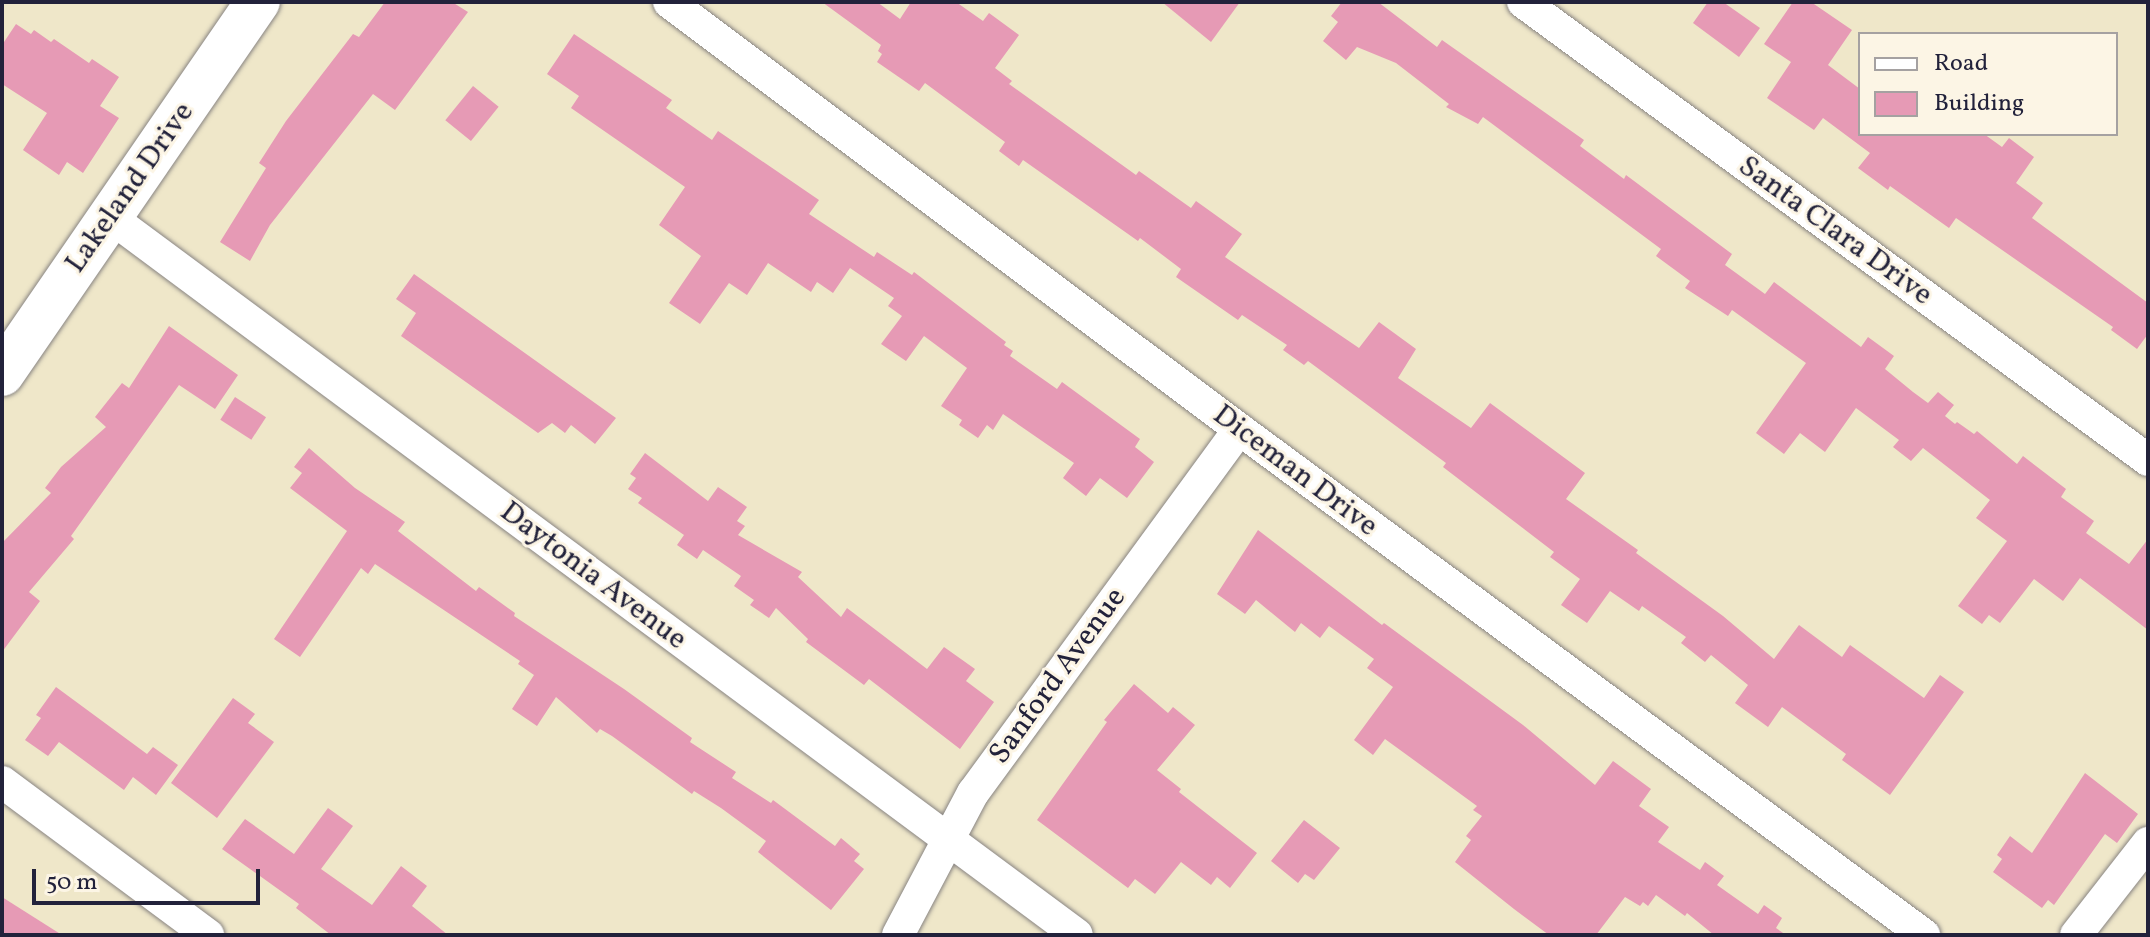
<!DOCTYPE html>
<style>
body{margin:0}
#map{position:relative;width:2150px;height:937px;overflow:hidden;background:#efe7c9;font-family:Vollkorn,serif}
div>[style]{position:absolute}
.building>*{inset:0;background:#e69ab5;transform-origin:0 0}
.roads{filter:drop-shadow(0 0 2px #888482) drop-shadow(0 0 2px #888482)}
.street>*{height:32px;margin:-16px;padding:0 16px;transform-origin:16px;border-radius:16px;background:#fff}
.secondary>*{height:44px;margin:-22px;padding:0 22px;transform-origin:22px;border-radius:22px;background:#fff}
span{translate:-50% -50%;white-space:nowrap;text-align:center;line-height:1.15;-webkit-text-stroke:6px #fcf5e5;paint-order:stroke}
.street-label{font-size:30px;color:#22223b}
.frame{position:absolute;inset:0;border:4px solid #22223b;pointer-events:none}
.legend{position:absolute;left:1858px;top:32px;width:260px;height:104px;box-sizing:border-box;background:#fcf5e5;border:2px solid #a5a1a1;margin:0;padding:10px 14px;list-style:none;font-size:24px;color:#22223b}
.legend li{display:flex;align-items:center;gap:16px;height:40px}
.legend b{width:40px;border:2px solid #a5a1a1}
.scale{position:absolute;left:32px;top:869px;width:228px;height:36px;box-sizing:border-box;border:4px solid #22223b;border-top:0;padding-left:10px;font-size:24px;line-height:28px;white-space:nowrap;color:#22223b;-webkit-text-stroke:6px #fcf5e5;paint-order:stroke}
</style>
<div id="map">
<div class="building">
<div style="clip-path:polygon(385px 2px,452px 2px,468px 12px,395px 110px,373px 94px,270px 225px,250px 261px,220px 242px,266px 168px,259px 163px,286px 121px,353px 34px,359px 37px)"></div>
<div style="clip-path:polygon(822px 2px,877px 2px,900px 19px,911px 2px,956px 2px,983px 21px,989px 13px,1019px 35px,995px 68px,1012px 81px,1009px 84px,1136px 175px,1139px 171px,1191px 208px,1196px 201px,1242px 234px,1225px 257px,1359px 348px,1379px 322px,1416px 349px,1398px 378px,1471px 428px,1490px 403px,1585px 473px,1566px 499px,1638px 550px,1636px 553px,1723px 616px,1774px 659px,1799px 625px,1842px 657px,1850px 645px,1924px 698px,1940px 675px,1964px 692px,1890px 795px,1842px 760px,1846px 754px,1782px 707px,1768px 727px,1735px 703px,1748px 685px,1711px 655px,1705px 662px,1681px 643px,1686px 637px,1642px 606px,1639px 611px,1610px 591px,1587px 623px,1561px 605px,1580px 579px,1550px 557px,1554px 552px,1443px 467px,1446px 463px,1308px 361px,1304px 365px,1283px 350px,1287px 345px,1242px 315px,1238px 320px,1176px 277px,1181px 269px,1140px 238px,1138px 241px,1023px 160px,1019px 166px,999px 151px,1005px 142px,925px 83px,919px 91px,877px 62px,882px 54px,878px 51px,881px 45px)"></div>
<div style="clip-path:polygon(1162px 2px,1240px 2px,1211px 42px)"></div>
<div style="clip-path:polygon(1342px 2px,1378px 2px,1437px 47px,1442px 40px,1584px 140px,1580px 146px,1624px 179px,1626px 175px,1732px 254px,1725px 265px,1765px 294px,1774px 282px,1861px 347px,1868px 337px,1894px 356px,1885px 369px,1913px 392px,1928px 403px,1938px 392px,1954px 405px,1945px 416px,1955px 424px,1957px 422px,1974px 434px,1977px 431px,2017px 464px,2023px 456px,2066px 489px,2061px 497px,2094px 521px,2086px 533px,2129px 564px,2148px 539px,2148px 630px,2080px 578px,2063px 601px,2034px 579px,2000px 623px,1989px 615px,1982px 624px,1958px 606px,2007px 541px,1976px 518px,1990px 500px,1923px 448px,1911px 461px,1893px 447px,1899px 440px,1856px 408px,1825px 452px,1800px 433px,1784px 454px,1756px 433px,1806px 363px,1732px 310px,1728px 316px,1685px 288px,1690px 281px,1656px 256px,1661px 249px,1483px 117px,1478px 124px,1446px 107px,1449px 104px,1396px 63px,1357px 47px,1346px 60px,1323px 41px,1338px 22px,1331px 16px)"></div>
<div style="clip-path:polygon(1708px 2px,1723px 2px,1760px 28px,1739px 57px,1693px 23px)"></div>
<div style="clip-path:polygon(1793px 2px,1811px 2px,1852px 30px,1828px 65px,1860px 89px,1860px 134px,1984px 134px,2002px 147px,2009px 138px,2034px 157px,2016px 183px,2043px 203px,2032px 218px,2148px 303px,2148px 334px,2137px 349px,2111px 330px,2113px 327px,1956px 218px,1949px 228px,1890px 186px,1888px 190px,1858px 168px,1870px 153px,1823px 118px,1814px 130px,1767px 98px,1791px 62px,1764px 44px)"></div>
<div style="clip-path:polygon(16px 24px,31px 34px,34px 30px,51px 42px,54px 39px,89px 63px,92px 59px,119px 77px,100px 106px,119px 118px,83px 173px,67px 162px,59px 175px,23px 150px,47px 113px,2px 84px,2px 45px)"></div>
<div style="clip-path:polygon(574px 34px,672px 100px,666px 108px,712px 140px,718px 131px,819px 200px,809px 214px,874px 257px,877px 252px,912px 275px,914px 272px,1006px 342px,1004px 345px,1013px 351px,1010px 356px,1057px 389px,1062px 382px,1140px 439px,1135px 447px,1154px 462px,1127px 498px,1100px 478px,1086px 496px,1063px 478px,1074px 463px,1003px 414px,993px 430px,987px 425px,978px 438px,959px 425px,962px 420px,941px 406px,967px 368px,924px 336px,906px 361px,881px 344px,902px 316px,888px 306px,894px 298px,850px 268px,833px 293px,817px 282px,811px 292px,768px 263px,747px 295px,729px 283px,700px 324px,669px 303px,701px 256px,659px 225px,685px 187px,571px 108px,579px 96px,547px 74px)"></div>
<div style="left:473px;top:86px;width:33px;height:44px;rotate:39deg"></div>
<div style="clip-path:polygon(414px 274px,616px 418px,595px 444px,571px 425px,565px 433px,552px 423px,538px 433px,401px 336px,416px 313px,396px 299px)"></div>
<div style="clip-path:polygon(169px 326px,238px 375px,215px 409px,179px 385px,71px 536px,74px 539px,29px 592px,40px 601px,2px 652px,2px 543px,51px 493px,45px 488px,61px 467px,106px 427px,95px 417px,122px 383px,129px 388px)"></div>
<div style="left:235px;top:397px;width:37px;height:27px;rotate:33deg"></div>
<div style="clip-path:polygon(309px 448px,355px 488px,405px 522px,398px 531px,476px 591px,479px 587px,515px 613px,514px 616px,624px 689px,692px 738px,690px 742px,736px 772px,732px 778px,771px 803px,773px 800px,835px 846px,841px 838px,860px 854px,854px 861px,864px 869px,831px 910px,758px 852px,766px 841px,721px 808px,694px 791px,692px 794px,612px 736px,600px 729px,597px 733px,556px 697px,537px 726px,512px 709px,534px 675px,518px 664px,520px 661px,375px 564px,368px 574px,361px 568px,300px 657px,274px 639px,347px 531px,290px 488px,302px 473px,294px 467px)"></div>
<div style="clip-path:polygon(645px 453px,708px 501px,718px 487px,747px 507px,737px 521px,745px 526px,738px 535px,802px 572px,798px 577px,841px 617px,847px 608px,927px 669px,944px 647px,975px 669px,966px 681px,994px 702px,960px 749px,869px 679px,864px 685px,806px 642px,808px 639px,776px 608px,769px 618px,750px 605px,754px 600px,734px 586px,741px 576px,703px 550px,697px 559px,677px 545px,684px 535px,638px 503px,642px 498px,628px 489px,636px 478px,630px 474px)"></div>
<div style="clip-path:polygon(1258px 530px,1382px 625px,1384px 623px,1523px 725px,1595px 785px,1613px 761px,1651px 789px,1639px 806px,1669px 827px,1658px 842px,1700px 870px,1705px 862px,1724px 876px,1717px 885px,1758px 914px,1764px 905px,1782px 918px,1776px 928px,1786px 935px,1714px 935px,1687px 913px,1685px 916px,1656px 895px,1648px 906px,1643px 902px,1640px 906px,1625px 897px,1596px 935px,1549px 935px,1514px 909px,1455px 862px,1471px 840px,1466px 836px,1482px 816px,1473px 810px,1477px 806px,1385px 739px,1373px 755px,1354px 740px,1393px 687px,1367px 668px,1374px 659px,1329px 626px,1320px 638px,1301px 623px,1295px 632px,1256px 600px,1245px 614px,1217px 594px)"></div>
<div style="clip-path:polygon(1134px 684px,1168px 713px,1173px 707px,1195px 725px,1157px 770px,1181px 789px,1179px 792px,1257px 853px,1230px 888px,1217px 877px,1211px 885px,1181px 862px,1155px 894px,1135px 879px,1128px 888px,1037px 820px,1107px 722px,1104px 720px)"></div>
<div style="clip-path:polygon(56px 687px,147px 754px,153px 747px,178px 765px,156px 795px,133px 777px,124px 790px,59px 742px,48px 756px,25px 740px,41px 718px,36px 715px)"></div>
<div style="clip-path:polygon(233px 698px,255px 714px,248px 723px,274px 742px,217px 818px,171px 783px)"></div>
<div style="clip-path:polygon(2085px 773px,2138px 814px,2117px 843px,2105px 834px,2054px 905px,2048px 900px,2042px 908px,1993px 872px,2002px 859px,1997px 855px,2010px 836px,2032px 853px)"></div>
<div style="clip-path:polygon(328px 808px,353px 826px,321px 869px,372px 905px,401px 866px,427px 886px,412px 906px,448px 935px,331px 935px,296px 908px,299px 904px,222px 849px,245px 819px,294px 854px)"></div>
<div style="clip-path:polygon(1304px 820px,1340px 848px,1314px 880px,1305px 874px,1298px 883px,1271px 861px)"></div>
<div style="clip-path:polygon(2px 897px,62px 935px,2px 935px)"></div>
</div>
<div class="roads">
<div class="street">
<div style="left:669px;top:2px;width:712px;rotate:36.84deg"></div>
<div style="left:1239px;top:429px;width:852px;rotate:36.45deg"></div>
<div style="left:1523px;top:2px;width:775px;rotate:36.23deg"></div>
<div style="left:110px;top:217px;width:1204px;rotate:36.59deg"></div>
<div style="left:2px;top:782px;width:257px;rotate:36.6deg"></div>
<div style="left:898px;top:935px;width:161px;rotate:-62.2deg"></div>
<div style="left:973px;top:793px;width:451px;rotate:-53.8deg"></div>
<div style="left:2076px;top:935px;width:117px;rotate:-52deg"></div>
</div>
<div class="secondary">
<div style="left:2px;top:374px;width:452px;rotate:-55.5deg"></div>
</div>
</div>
<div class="street-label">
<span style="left:130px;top:188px;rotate:-55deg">Lakeland Drive</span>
<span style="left:1835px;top:231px;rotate:36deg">Santa Clara Drive</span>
<span style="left:1295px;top:471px;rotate:37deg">Diceman Drive</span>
<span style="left:593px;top:576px;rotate:37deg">Daytonia Avenue</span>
<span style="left:1058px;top:676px;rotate:-54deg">Sanford Avenue</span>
</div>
<div class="frame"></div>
<ul class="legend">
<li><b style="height:10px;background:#fff"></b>Road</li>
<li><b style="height:22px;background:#e69ab5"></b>Building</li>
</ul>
<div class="scale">50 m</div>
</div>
